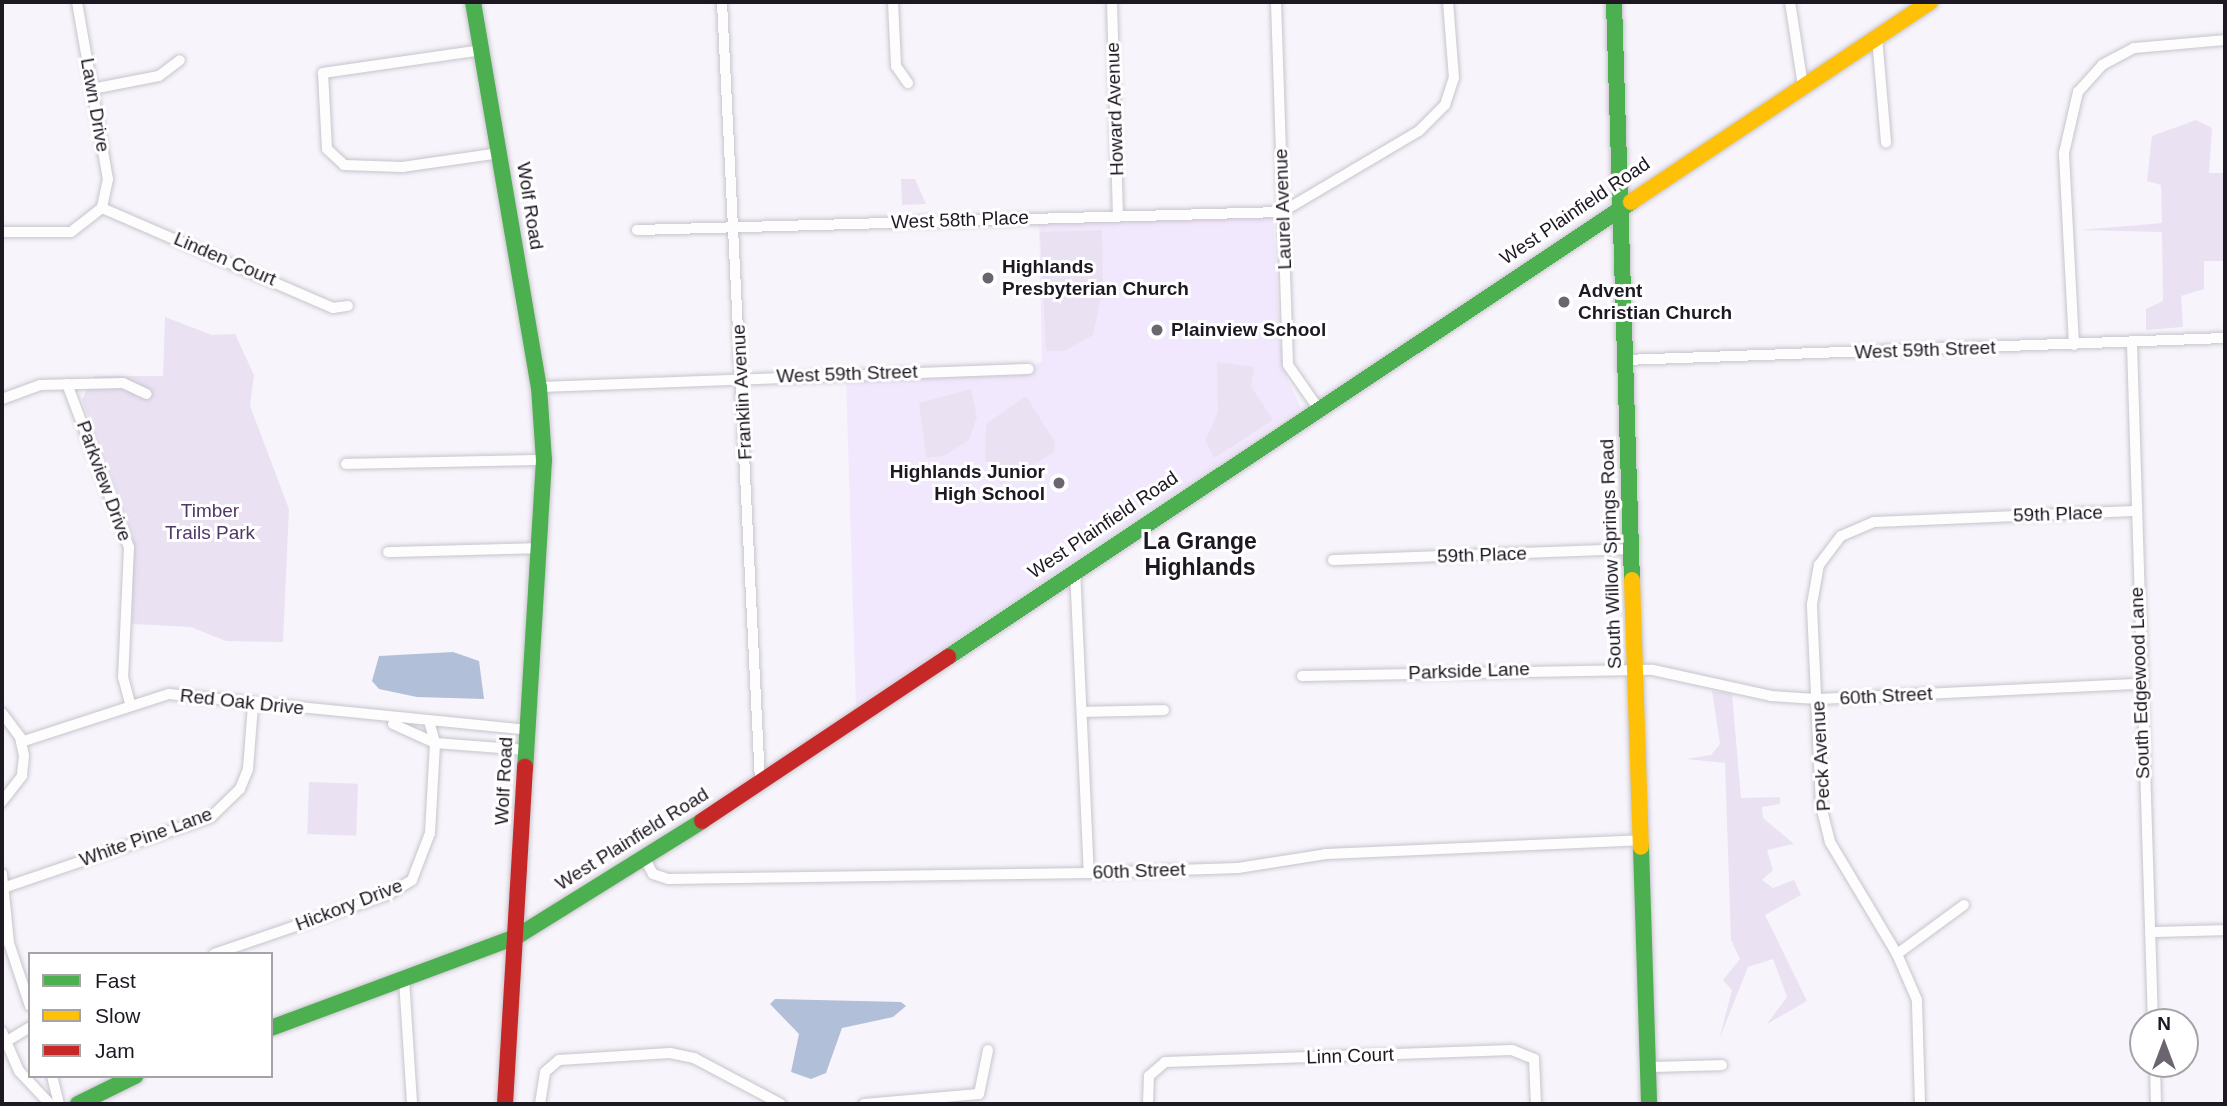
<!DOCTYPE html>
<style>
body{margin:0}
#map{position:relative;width:2227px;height:1106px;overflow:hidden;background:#f7f4fb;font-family:Arial,sans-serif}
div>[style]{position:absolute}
.built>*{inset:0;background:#f2e8fd}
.green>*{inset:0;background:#eae2f3;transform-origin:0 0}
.water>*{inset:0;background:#b1bfd8}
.roads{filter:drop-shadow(0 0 2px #c8c4cc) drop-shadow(0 0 2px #c8c4cc)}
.street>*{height:10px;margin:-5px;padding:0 5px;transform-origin:5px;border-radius:5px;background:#fefdfe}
.fast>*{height:16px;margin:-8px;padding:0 8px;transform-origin:8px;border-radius:8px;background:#4caf50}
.slow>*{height:16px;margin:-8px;padding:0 8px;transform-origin:8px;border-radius:8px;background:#ffc107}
.jam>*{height:16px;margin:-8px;padding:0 8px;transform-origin:8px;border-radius:8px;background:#c62828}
.dots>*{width:19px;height:19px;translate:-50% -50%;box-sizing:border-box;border:4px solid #fff;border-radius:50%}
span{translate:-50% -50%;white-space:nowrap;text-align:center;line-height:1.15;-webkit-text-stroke:6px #fff;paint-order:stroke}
.street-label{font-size:19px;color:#1e1823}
.poi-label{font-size:19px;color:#1e1823;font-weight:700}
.left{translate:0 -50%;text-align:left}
.right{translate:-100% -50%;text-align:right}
.park-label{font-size:19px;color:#503767}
.quarter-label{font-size:23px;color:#1e1823;font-weight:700}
.frame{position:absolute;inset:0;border:4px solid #1e1823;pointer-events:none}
.legend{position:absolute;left:28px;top:952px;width:245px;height:126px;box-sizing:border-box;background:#fff;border:2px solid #a5a3a7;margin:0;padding:9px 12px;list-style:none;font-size:21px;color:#1e1823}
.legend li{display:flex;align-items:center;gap:14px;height:35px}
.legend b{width:35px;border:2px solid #a5a3a7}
.north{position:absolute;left:2129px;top:1008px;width:70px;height:70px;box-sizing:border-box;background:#fff;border:2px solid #a5a3a7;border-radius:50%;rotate:0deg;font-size:19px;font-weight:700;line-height:28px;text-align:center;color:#1e1823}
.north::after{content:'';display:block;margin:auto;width:24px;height:32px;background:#6a656f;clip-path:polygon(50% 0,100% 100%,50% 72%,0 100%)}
</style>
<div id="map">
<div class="built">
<div style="clip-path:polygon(1273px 215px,1280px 341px,1286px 376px,1301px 408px,856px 707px,846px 378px,1017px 374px,1042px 361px,1039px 222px)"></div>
</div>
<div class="green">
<div style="clip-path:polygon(2196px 120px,2212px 128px,2209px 173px,2223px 173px,2225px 261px,2204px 261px,2204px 289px,2181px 296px,2183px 327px,2146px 330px,2146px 309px,2163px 301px,2162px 232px,2080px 230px,2162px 223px,2161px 185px,2147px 181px,2152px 136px)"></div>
<div style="clip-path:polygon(901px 179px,915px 179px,926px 204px,902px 205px)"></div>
<div style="clip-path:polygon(1102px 230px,1103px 287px,1093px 335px,1064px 351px,1046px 351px,1040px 232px)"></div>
<div style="clip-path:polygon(165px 317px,212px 335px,235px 334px,254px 375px,250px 406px,289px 509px,283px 642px,226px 641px,191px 627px,132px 624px,133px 537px,82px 400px,94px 376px,163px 376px)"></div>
<div style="clip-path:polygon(1217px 362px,1254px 367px,1251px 386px,1273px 420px,1214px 458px,1205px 441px,1218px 412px)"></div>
<div style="clip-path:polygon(971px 389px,977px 417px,969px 440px,944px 456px,926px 458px,919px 403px)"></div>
<div style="clip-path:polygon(1026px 396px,1055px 442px,1054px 452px,1001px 485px,985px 459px,986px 424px)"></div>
<div style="clip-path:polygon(1712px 691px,1732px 694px,1741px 798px,1780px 797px,1780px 804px,1762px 807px,1763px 818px,1794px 844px,1767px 850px,1773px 870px,1762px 880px,1773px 888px,1794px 880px,1801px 895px,1765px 915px,1807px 1001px,1767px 1024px,1787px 997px,1773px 959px,1748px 967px,1719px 1040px,1732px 990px,1723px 980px,1740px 959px,1731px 940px,1725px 763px,1686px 759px,1711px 755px,1720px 744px)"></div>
<div style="left:309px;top:782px;width:49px;height:52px;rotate:2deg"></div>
</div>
<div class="water">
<div style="clip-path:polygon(453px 652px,479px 661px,484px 699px,417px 697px,379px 689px,372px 681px,379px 656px)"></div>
<div style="clip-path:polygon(775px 999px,901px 1002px,906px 1006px,893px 1017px,842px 1028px,826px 1073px,811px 1079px,791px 1072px,799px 1034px,770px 1004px)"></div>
</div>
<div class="roads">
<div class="street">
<div style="left:77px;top:2px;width:180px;rotate:80.1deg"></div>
<div style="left:108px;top:179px;width:30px;rotate:102deg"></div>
<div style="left:722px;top:2px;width:781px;rotate:87.21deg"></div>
<div style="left:893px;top:2px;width:64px;rotate:87.3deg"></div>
<div style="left:896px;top:66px;width:21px;rotate:55deg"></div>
<div style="left:1112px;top:2px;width:214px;rotate:88.4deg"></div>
<div style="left:1276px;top:2px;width:363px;rotate:88.1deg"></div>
<div style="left:1288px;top:365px;width:52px;rotate:55.1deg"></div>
<div style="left:1790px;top:2px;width:85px;rotate:81.2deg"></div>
<div style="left:1877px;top:37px;width:106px;rotate:85.1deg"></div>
<div style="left:482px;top:50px;width:161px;rotate:171.8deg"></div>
<div style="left:323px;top:73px;width:76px;rotate:87deg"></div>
<div style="left:327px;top:149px;width:23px;rotate:43deg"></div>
<div style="left:344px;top:165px;width:58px;rotate:2deg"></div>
<div style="left:402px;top:167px;width:99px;rotate:-8.1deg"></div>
<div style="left:92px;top:89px;width:68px;rotate:-11deg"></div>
<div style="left:159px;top:76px;width:26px;rotate:-37deg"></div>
<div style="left:102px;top:208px;width:252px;rotate:23.4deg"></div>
<div style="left:333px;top:308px;width:15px;rotate:-8deg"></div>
<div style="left:637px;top:230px;width:645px;rotate:-1.6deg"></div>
<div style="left:1282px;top:212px;width:159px;rotate:-30.6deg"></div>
<div style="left:1419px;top:131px;width:37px;rotate:-45deg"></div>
<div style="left:1445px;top:105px;width:28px;rotate:-72deg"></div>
<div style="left:1454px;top:78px;width:76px;rotate:-94.5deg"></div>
<div style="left:2px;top:232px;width:69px"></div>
<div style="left:71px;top:232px;width:39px;rotate:-38deg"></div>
<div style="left:2132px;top:344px;width:678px;rotate:88.23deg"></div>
<div style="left:2074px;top:345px;width:192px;rotate:-93deg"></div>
<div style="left:2064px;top:153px;width:63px;rotate:-77.1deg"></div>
<div style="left:2078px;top:92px;width:36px;rotate:-48deg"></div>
<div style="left:2102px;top:65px;width:36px;rotate:-28deg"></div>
<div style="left:2134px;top:48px;width:91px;rotate:-5deg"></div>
<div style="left:1625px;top:360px;width:600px;rotate:-2.1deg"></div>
<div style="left:67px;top:384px;width:174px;rotate:69.2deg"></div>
<div style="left:129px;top:547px;width:130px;rotate:92.6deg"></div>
<div style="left:123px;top:677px;width:30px;rotate:75deg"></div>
<div style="left:539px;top:387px;width:490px;rotate:-2.1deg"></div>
<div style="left:2px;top:399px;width:40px;rotate:-20.2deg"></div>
<div style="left:40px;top:385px;width:83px;rotate:-1.4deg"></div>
<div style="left:123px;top:383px;width:26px;rotate:25deg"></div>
<div style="left:346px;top:464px;width:198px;rotate:-1.2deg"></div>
<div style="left:388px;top:552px;width:151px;rotate:-1.5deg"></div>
<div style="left:1333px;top:560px;width:299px;rotate:-2.1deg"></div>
<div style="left:1075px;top:569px;width:304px;rotate:87.4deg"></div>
<div style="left:1302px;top:676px;width:351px;rotate:-1deg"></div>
<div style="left:1653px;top:670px;width:121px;rotate:12.4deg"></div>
<div style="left:1771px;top:696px;width:47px;rotate:3.7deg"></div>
<div style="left:1818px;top:699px;width:322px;rotate:-2.7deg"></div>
<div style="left:1083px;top:712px;width:81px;rotate:-1.4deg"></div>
<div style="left:2px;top:713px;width:30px;rotate:53deg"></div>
<div style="left:20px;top:737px;width:19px;rotate:78deg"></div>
<div style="left:24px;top:756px;width:20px;rotate:96deg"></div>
<div style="left:22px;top:776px;width:33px;rotate:128deg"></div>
<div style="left:393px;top:724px;width:46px;rotate:24.3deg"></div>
<div style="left:435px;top:743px;width:92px;rotate:4.4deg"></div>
<div style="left:21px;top:742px;width:156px;rotate:-18deg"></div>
<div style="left:169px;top:694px;width:361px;rotate:5.7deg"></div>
<div style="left:645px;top:859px;width:17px;rotate:62deg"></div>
<div style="left:653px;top:874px;width:16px;rotate:18deg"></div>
<div style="left:668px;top:879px;width:421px;rotate:-0.8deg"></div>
<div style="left:1089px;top:873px;width:149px;rotate:-1.9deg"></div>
<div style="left:1238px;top:868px;width:89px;rotate:-9deg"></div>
<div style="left:1326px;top:854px;width:315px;rotate:-2.5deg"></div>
<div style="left:2px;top:874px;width:69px;rotate:84.2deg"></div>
<div style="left:9px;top:943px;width:66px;rotate:71.6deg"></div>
<div style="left:3px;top:888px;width:220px;rotate:-18.8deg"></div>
<div style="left:211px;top:817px;width:40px;rotate:-44deg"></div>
<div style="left:240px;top:789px;width:22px;rotate:-68deg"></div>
<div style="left:248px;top:769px;width:63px;rotate:-85.5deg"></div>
<div style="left:2150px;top:932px;width:75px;rotate:-1.5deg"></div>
<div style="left:214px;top:954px;width:185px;rotate:-18.9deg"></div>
<div style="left:389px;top:894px;width:27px;rotate:-31deg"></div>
<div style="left:412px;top:880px;width:50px;rotate:-69deg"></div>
<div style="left:430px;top:833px;width:90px;rotate:-86.8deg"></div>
<div style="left:435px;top:743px;width:20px;rotate:-105deg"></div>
<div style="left:1897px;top:954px;width:83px;rotate:-36.2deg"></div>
<div style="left:404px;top:979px;width:125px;rotate:86.3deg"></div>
<div style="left:2px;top:1032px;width:43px;rotate:66.4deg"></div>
<div style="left:19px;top:1071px;width:45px;rotate:46.8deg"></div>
<div style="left:2px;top:1044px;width:33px;rotate:-31deg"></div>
<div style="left:2155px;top:1064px;width:40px;rotate:88.6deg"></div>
<div style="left:1648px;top:1067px;width:74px;rotate:-1.5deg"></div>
<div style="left:52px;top:1076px;width:29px;rotate:76deg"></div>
<div style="left:979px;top:1094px;width:45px;rotate:-78.4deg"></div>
<div style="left:540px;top:1104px;width:32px;rotate:-81deg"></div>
<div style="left:545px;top:1072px;width:18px;rotate:-41deg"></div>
<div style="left:559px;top:1060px;width:111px;rotate:-3.6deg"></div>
<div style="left:670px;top:1053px;width:25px;rotate:12deg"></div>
<div style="left:694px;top:1058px;width:98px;rotate:27.9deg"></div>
<div style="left:864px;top:1104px;width:115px;rotate:-5deg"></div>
<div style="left:1148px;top:1104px;width:28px;rotate:-88deg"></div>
<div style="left:1149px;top:1076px;width:21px;rotate:-41deg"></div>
<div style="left:1165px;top:1062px;width:347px;rotate:-2deg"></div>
<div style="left:1512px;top:1050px;width:24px;rotate:22deg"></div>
<div style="left:1534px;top:1059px;width:45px;rotate:87.5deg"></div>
<div style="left:1920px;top:1104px;width:104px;rotate:-91.7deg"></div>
<div style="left:1917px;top:1000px;width:50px;rotate:-113.5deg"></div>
<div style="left:1897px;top:954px;width:131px;rotate:-120.9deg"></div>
<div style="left:1830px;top:842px;width:38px;rotate:-104deg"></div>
<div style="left:1821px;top:805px;width:201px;rotate:-92.6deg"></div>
<div style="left:1812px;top:604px;width:40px;rotate:-80deg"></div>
<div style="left:1819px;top:565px;width:36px;rotate:-53deg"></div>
<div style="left:1841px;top:536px;width:36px;rotate:-23deg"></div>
<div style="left:1874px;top:522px;width:261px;rotate:-2.4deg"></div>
</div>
<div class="fast">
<div style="left:473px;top:2px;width:391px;rotate:80.3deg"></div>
<div style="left:539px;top:387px;width:73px;rotate:86.1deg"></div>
<div style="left:544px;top:460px;width:308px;rotate:93.5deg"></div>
<div style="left:1614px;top:2px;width:578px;rotate:88.22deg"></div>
<div style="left:948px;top:657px;width:821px;rotate:-33.67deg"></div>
<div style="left:1641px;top:847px;width:257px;rotate:88.2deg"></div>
<div style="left:271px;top:1028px;width:261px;rotate:-20.4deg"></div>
<div style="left:516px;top:937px;width:219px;rotate:-31.9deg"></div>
<div style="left:78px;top:1104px;width:64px;rotate:-26.2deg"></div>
</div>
<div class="slow">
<div style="left:1631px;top:202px;width:360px;rotate:-33.8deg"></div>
<div style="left:1632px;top:580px;width:267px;rotate:88.1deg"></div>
</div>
<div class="jam">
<div style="left:702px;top:821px;width:296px;rotate:-33.7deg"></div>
<div style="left:505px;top:1104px;width:338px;rotate:-86.6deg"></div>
</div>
</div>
<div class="dots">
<div style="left:988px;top:278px;background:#6a656f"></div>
<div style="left:1564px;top:302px;background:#6a656f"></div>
<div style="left:1157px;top:330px;background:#6a656f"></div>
<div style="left:1059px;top:483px;background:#6a656f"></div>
</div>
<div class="street-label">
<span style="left:95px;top:105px;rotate:80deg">Lawn Drive</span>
<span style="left:1115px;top:109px;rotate:-92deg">Howard Avenue</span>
<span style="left:530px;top:206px;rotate:81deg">Wolf Road</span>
<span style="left:1283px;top:209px;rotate:-92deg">Laurel Avenue</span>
<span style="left:1575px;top:211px;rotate:-34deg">West Plainfield Road</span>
<span style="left:960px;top:220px;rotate:-2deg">West 58th Place</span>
<span style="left:225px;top:259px;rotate:23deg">Linden Court</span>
<span style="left:1925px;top:350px;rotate:-2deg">West 59th Street</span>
<span style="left:847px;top:374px;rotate:-2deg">West 59th Street</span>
<span style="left:742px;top:392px;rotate:-93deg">Franklin Avenue</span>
<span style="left:104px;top:481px;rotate:70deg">Parkview Drive</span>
<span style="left:2058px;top:514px;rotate:-2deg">59th Place</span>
<span style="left:1103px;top:525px;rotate:-34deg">West Plainfield Road</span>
<span style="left:1611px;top:554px;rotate:-92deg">South Willow Springs Road</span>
<span style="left:1482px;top:555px;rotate:-2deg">59th Place</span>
<span style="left:1469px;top:671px;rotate:-2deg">Parkside Lane</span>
<span style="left:2140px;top:683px;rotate:-92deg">South Edgewood Lane</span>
<span style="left:1886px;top:696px;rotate:-3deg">60th Street</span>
<span style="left:242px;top:702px;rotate:6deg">Red Oak Drive</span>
<span style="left:1821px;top:756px;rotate:-93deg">Peck Avenue</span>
<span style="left:504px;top:781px;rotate:-87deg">Wolf Road</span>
<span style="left:146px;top:837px;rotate:-20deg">White Pine Lane</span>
<span style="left:632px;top:839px;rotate:-32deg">West Plainfield Road</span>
<span style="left:1139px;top:871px;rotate:-2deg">60th Street</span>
<span style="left:349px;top:905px;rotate:-21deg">Hickory Drive</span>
<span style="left:1350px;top:1056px;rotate:-2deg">Linn Court</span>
</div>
<div class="poi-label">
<span class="left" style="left:1002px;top:278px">Highlands<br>Presbyterian Church</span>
<span class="left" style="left:1578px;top:302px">Advent<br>Christian Church</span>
<span class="left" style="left:1171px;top:330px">Plainview School</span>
<span class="right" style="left:1045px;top:483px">Highlands Junior<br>High School</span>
</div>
<div class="park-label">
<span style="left:210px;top:522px">Timber<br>Trails Park</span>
</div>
<div class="quarter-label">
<span style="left:1200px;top:554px">La Grange<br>Highlands</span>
</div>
<div class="frame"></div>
<ul class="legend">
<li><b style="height:9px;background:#4caf50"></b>Fast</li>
<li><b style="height:9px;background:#ffc107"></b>Slow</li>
<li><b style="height:9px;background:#c62828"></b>Jam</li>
</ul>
<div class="north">N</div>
</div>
